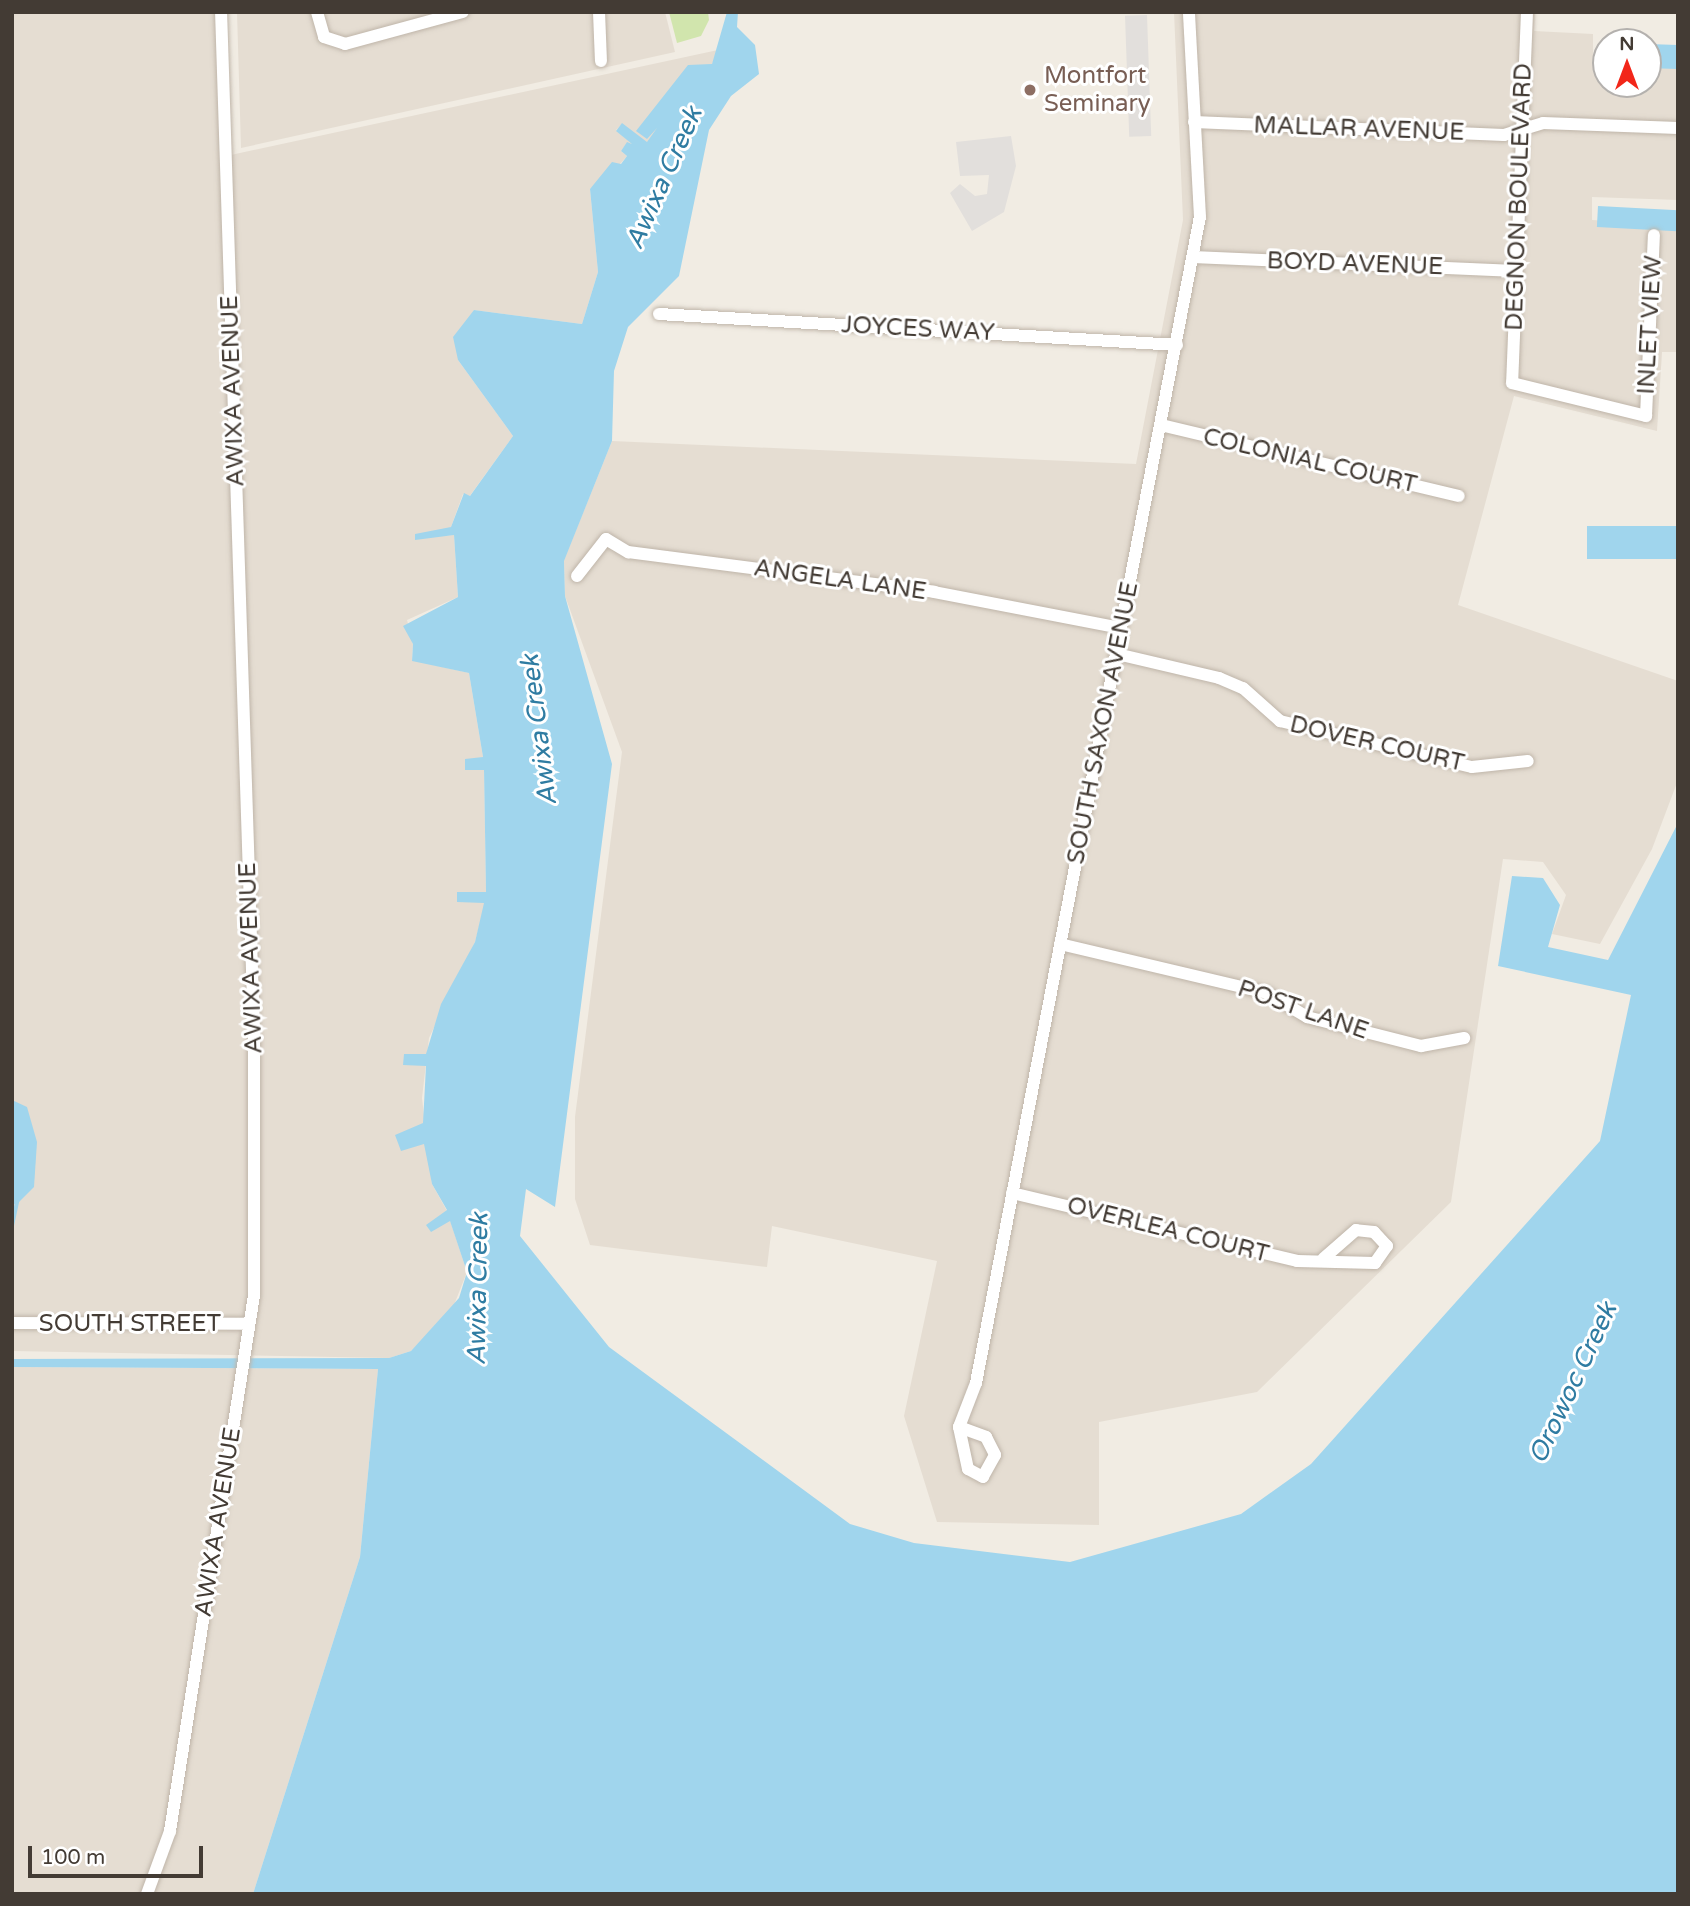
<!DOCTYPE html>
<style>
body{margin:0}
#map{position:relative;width:1690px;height:1906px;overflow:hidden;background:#f1ece3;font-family:"Varela Round",sans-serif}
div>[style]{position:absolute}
.residential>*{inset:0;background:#e5ddd2}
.green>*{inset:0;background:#d1e5ad}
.parking>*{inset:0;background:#e2dfdc;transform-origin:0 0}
.water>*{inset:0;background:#a0d5ed;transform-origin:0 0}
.stream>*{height:3.5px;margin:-1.75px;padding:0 1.75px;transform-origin:1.75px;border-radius:1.75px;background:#a0d5ed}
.roads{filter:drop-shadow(0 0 2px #bfb5a9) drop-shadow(0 0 2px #bfb5a9)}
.minor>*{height:12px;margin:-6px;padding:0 6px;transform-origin:6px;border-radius:6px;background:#fff}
.dots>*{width:19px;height:19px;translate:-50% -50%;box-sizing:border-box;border:4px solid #fff;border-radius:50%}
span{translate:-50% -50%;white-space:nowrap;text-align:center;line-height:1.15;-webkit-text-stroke:6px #fff;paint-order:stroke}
.education-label{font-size:24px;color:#785e54}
.left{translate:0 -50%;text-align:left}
.street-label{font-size:24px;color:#433b34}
.water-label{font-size:26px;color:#2f7ca2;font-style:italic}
.frame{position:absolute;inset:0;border:14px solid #433b34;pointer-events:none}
.north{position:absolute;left:1592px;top:28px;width:70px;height:70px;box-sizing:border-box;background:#fff;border:2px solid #b4b1ae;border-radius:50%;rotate:0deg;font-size:19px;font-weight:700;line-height:28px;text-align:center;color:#433b34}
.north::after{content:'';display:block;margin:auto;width:24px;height:32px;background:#f22619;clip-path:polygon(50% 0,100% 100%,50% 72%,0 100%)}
.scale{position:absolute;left:28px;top:1846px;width:175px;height:32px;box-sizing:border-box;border:4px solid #433b34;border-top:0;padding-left:9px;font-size:21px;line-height:24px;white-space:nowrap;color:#433b34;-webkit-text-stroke:5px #fff;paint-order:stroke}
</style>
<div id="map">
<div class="residential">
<div style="clip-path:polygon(12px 12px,221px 12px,226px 156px,718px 50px,712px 64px,647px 143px,622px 124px,616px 130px,633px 144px,627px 143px,621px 151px,627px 156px,620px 164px,590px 189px,598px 272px,582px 324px,474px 310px,458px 360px,513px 436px,469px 497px,463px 494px,451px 527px,440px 536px,454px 535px,458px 597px,407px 620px,413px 644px,412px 660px,469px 673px,483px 757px,466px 770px,484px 770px,486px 892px,458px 892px,485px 903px,475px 942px,429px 1038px,422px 1098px,432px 1184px,447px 1211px,467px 1272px,452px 1310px,411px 1351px,389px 1358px,12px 1351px)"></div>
<div style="clip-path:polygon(237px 12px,665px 12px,675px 52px,241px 148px)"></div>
<div style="clip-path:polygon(1174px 12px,1535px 12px,1534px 31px,1593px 34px,1593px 58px,1606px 60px,1606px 84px,1648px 84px,1648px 62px,1678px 64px,1678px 200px,1592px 197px,1592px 220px,1678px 225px,1678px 352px,1662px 352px,1657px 431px,1514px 396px,1458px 605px,1678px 681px,1678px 780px,1652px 849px,1600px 944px,1552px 934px,1566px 895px,1543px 862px,1503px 859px,1451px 1202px,1257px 1392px,1099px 1422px,1099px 1525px,937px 1522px,904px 1416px,937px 1261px,772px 1226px,767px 1267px,590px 1245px,575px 1199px,575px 1117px,622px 752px,565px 596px,564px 560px,612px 441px,1136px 464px,1183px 220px)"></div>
<div style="clip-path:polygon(12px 1367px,378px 1369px,360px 1557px,253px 1894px,12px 1894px)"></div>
</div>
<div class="green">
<div style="clip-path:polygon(669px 12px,708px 12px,709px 20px,701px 36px,677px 43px)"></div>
</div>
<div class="parking">
<div style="left:1147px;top:15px;width:121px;height:22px;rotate:88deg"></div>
<div style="clip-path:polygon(1011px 136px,1016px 166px,1004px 212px,972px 231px,950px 193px,960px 184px,975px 196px,987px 194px,989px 175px,960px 176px,956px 142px)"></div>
</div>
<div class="water">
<div style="clip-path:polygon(727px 12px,738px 12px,737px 27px,755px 45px,759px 74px,731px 96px,709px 130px,679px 276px,628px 327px,614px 371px,612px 441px,564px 561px,565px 596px,612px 764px,555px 1207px,526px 1189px,520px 1236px,609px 1347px,850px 1524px,914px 1543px,1070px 1562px,1241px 1514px,1311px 1464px,1600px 1141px,1631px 995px,1498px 966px,1512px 876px,1543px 878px,1560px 905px,1548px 947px,1608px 960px,1678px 823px,1678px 1894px,253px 1894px,360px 1557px,378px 1369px,12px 1367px,12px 1359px,389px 1358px,411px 1351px,459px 1298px,467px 1272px,450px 1221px,431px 1232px,426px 1225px,447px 1210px,432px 1184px,424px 1144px,401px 1151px,395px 1135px,423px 1123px,426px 1066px,403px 1065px,404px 1054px,426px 1054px,441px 1004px,475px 942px,484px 903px,457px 902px,457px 892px,486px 892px,484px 770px,465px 770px,465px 759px,483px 757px,469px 673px,412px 661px,413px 644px,403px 626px,458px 597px,454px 535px,415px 540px,415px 534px,451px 527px,464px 493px,470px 496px,513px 436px,458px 360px,453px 337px,474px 310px,582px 324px,598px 272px,590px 189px,612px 162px,621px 164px,627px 156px,621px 151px,627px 142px,632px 144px,616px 131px,622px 123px,647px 142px,657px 128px,647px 139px,636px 131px,688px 65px,712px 64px)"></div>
<div style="left:1648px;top:44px;width:30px;height:24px;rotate:2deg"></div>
<div style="left:1598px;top:206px;width:80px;height:21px;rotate:3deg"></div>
<div style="left:1678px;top:526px;width:33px;height:91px;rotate:90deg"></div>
<div style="clip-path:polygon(12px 1100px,27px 1107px,37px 1142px,34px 1187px,17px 1204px,12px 1204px)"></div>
</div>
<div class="stream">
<div style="left:12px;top:1226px;width:25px;rotate:-78deg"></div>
</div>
<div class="roads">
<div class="minor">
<div style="left:317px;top:12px;width:26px;rotate:74deg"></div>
<div style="left:324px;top:37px;width:22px;rotate:18deg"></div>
<div style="left:345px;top:44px;width:122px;rotate:-15.2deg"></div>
<div style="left:599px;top:12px;width:49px;rotate:87.7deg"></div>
<div style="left:1527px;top:12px;width:371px;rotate:92.3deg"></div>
<div style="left:1512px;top:383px;width:138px;rotate:13.8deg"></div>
<div style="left:1646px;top:416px;width:181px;rotate:-87.5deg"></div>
<div style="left:1194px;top:122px;width:310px;rotate:2.4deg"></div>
<div style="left:1504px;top:135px;width:41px;rotate:-17.1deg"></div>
<div style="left:1543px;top:123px;width:135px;rotate:2.1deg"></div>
<div style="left:1193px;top:257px;width:323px;rotate:2.5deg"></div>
<div style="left:659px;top:314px;width:519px;rotate:3.42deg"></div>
<div style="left:1161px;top:425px;width:306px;rotate:13.4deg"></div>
<div style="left:577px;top:576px;width:47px;rotate:-51.9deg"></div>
<div style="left:606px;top:539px;width:26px;rotate:31deg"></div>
<div style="left:628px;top:552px;width:309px;rotate:7.4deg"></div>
<div style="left:934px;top:592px;width:190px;rotate:10.9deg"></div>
<div style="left:1117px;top:654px;width:105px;rotate:13.2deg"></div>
<div style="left:1219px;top:678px;width:26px;rotate:23deg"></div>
<div style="left:1243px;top:688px;width:50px;rotate:41.7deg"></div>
<div style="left:1280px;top:721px;width:197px;rotate:13.5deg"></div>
<div style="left:1472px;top:767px;width:56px;rotate:-6.1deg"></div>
<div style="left:1060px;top:944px;width:213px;rotate:13.3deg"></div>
<div style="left:1267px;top:993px;width:47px;rotate:31deg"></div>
<div style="left:1307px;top:1017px;width:118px;rotate:14.3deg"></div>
<div style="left:1421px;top:1046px;width:44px;rotate:-10.5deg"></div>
<div style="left:1012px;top:1193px;width:293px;rotate:13.4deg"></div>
<div style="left:1297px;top:1261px;width:78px;rotate:1.5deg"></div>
<div style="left:1375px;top:1263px;width:21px;rotate:-55deg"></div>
<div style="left:1387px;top:1246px;width:19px;rotate:-133deg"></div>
<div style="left:1374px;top:1232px;width:18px;rotate:-174deg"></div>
<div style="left:1356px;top:1230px;width:43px;rotate:138.8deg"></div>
<div style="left:12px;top:1323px;width:236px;rotate:0.2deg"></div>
<div style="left:959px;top:1427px;width:29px;rotate:20deg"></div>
<div style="left:986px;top:1437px;width:20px;rotate:63deg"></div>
<div style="left:995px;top:1455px;width:25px;rotate:119deg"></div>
<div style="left:983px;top:1477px;width:17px;rotate:-152deg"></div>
<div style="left:968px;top:1469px;width:43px;rotate:-102.1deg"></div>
<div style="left:959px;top:1427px;width:47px;rotate:-68.9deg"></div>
<div style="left:976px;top:1383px;width:1187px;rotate:-79.13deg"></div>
<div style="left:1200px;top:217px;width:205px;rotate:-93.1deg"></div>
<div style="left:147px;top:1894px;width:67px;rotate:-69.9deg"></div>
<div style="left:170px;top:1831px;width:543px;rotate:-81.09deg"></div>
<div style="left:254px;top:1295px;width:263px;rotate:-90deg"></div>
<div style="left:254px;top:1032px;width:1021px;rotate:-91.85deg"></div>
</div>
</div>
<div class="dots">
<div style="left:1030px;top:90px;background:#8d6e63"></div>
</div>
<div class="education-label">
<span class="left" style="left:1044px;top:90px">Montfort<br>Seminary</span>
</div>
<div class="street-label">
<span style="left:1359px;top:129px;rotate:2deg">MALLAR AVENUE</span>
<span style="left:1519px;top:197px;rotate:-88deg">DEGNON BOULEVARD</span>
<span style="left:1355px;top:264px;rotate:2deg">BOYD AVENUE</span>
<span style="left:1650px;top:325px;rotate:-87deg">INLET VIEW</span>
<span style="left:918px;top:329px;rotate:3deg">JOYCES WAY</span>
<span style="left:233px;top:391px;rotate:-92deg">AWIXA AVENUE</span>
<span style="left:1310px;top:461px;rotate:13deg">COLONIAL COURT</span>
<span style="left:840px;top:580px;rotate:8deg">ANGELA LANE</span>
<span style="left:1103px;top:723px;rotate:-79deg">SOUTH SAXON AVENUE</span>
<span style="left:1377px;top:744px;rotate:13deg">DOVER COURT</span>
<span style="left:251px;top:958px;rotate:-92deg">AWIXA AVENUE</span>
<span style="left:1303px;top:1010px;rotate:19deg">POST LANE</span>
<span style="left:1168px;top:1230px;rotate:14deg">OVERLEA COURT</span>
<span style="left:130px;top:1324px">SOUTH STREET</span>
<span style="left:218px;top:1522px;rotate:-81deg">AWIXA AVENUE</span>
</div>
<div class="water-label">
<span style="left:664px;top:178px;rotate:-66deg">Awixa Creek</span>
<span style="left:539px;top:730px;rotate:-97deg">Awixa Creek</span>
<span style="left:478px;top:1289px;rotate:-89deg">Awixa Creek</span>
<span style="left:1573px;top:1383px;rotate:-65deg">Orowoc Creek</span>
</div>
<div class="frame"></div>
<div class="north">N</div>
<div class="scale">100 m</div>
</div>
